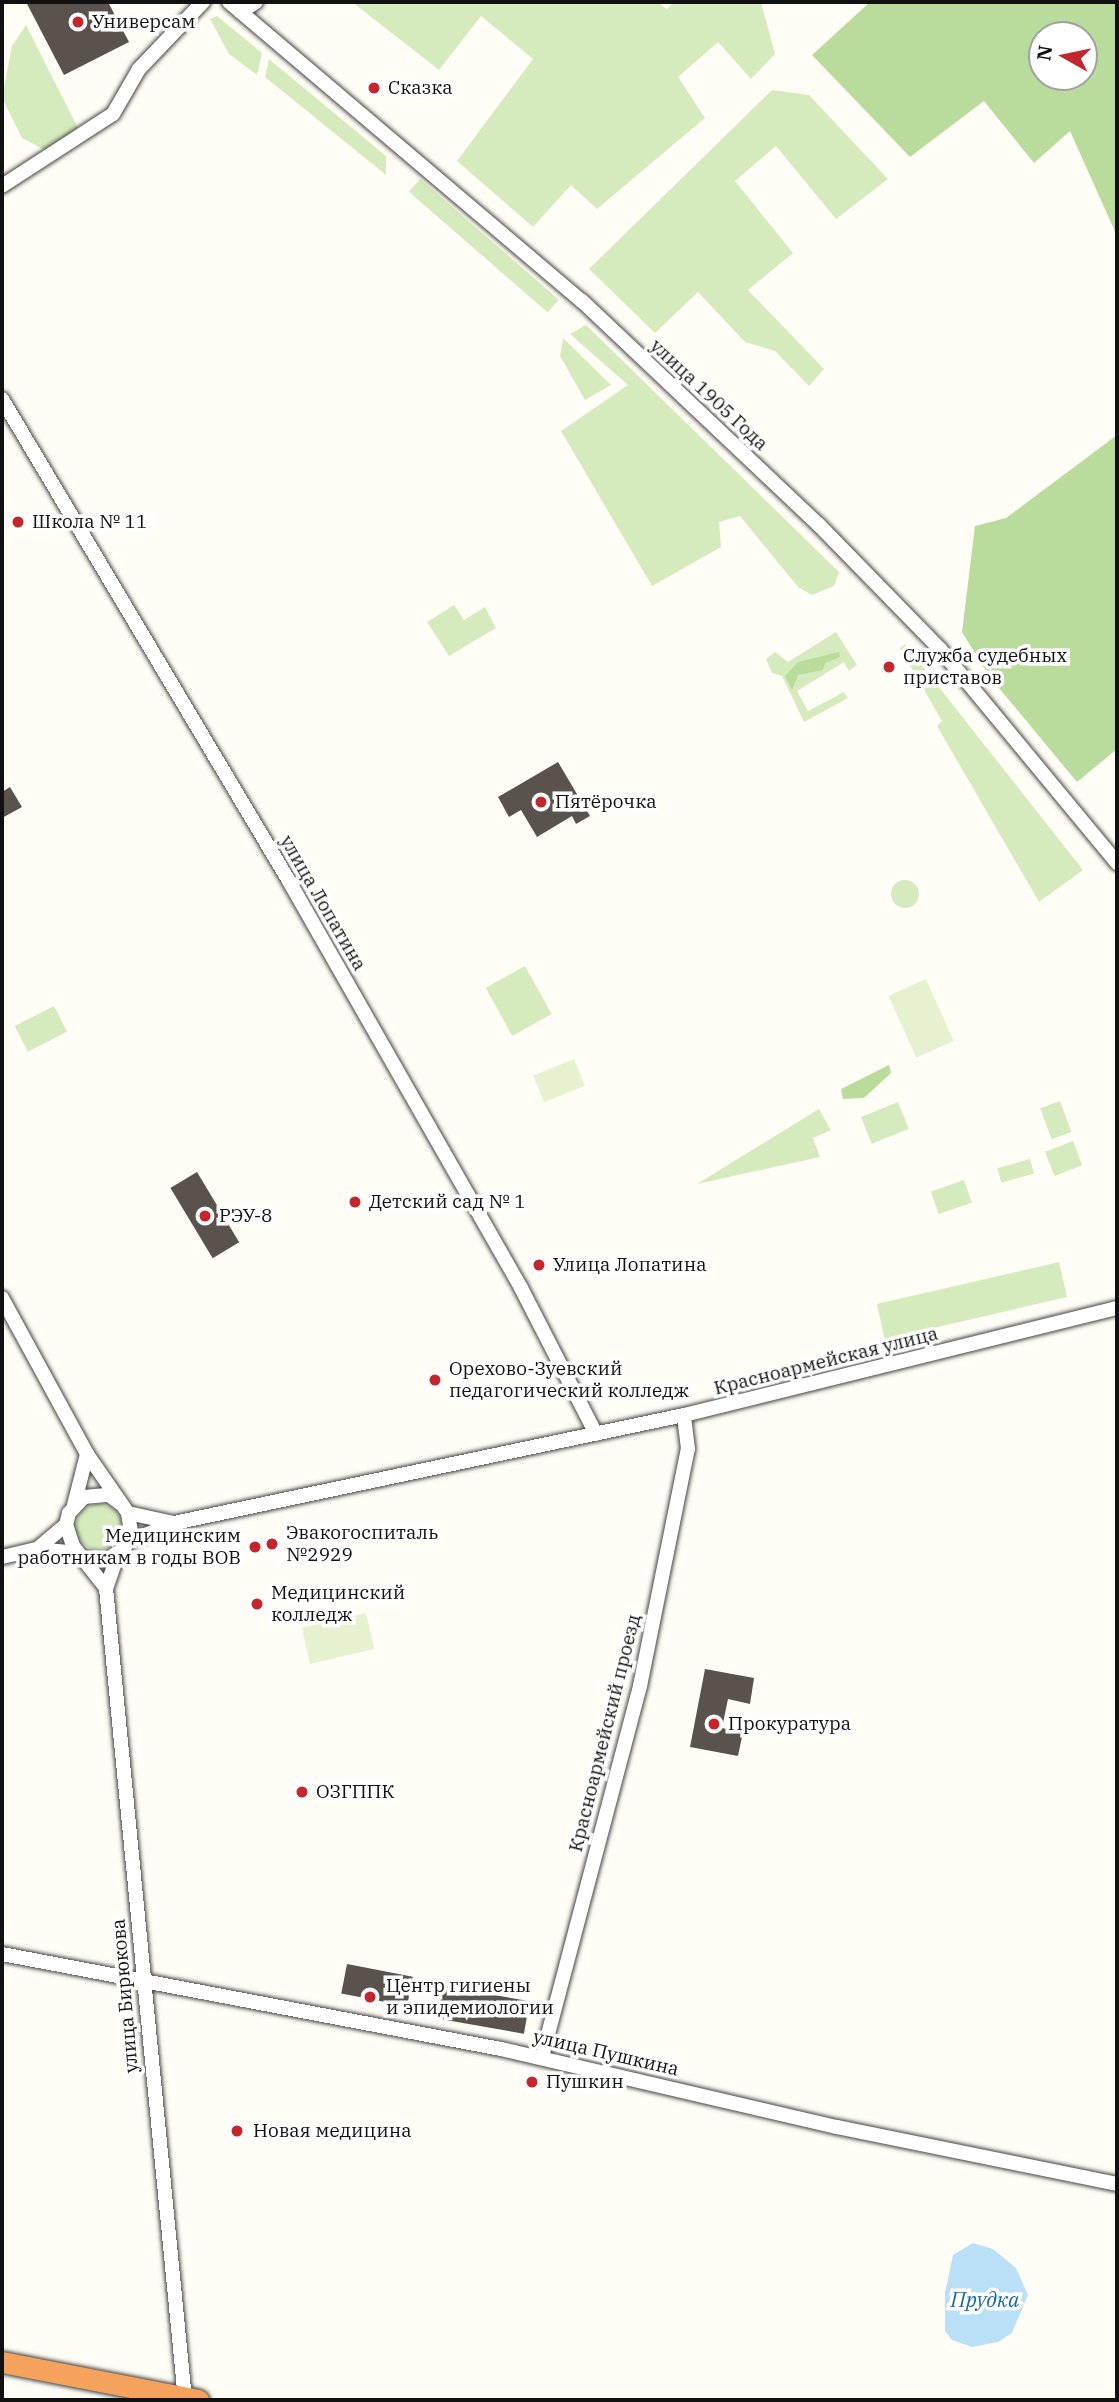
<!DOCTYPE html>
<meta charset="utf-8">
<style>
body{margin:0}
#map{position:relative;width:1119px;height:2402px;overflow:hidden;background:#fffdf5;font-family:"IBM Plex Serif",serif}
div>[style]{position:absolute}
.green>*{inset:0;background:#d5ebbd;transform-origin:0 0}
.round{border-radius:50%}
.forest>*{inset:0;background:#b9dc9c}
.pitch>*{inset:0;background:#e6f2cf;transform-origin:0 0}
.water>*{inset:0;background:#b9e0f7}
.building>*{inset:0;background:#5a524d;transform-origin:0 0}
.roads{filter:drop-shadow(0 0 2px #444) drop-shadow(0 0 2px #444)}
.minor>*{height:14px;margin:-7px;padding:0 7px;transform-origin:7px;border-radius:7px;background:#fff}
.highway>*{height:21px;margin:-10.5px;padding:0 10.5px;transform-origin:10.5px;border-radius:10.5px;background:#f5a25d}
.dots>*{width:19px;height:19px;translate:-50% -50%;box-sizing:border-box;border:4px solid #fff;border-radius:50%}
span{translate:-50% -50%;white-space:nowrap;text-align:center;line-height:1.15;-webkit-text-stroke:7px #fff;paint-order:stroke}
.poi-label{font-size:19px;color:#111}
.left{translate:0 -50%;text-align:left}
.right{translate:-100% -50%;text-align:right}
.street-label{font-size:19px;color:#111}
.water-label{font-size:21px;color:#1768a6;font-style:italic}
.frame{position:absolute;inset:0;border:4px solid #111;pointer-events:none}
.north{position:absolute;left:1028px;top:21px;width:70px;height:70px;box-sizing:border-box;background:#fff;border:2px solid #a0a0a0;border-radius:50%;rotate:279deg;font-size:19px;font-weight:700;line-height:28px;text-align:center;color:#111}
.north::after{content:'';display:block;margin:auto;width:24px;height:32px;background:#c4262e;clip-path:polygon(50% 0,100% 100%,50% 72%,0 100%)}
</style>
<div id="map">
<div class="green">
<div style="clip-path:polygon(352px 2px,658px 2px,667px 9px,674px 2px,761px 2px,775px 54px,751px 79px,718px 42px,678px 77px,705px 118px,597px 209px,571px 185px,533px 227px,457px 161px,533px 59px,481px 16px,439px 70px)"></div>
<div style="clip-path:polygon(217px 16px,262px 53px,257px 75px,229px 54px,210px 19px)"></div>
<div style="clip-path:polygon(26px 25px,79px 130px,47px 151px,22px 138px,2px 98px,12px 46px)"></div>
<div style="clip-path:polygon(269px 59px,386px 156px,386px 175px,265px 77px)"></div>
<div style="clip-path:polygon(772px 90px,809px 95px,888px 179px,836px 219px,776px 146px,735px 181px,793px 253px,748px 290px,824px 369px,809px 386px,775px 351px,745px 342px,698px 292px,655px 333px,589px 269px)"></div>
<div style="left:420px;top:179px;width:184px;height:17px;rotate:41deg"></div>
<div style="clip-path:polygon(586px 325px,839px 572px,834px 586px,812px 595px,798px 587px,740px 516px,719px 522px,721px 547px,652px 586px,561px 431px,628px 385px,570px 334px)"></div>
<div style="clip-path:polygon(563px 338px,611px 385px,585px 400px,560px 356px)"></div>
<div style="clip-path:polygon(454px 605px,464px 620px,485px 607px,496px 628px,449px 656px,427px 622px)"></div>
<div style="clip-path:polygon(836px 632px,857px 665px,849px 671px,844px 662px,797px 691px,808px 711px,844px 692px,848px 698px,804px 722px,782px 676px,772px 673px,766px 659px,775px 652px,788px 662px)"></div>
<div style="clip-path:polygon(905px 644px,1083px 870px,1039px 902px,937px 726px,942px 721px,900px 648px)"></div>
<div class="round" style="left:891px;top:880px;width:28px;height:28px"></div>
<div style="left:525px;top:966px;width:55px;height:45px;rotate:61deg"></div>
<div style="left:54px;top:1006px;width:29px;height:44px;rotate:63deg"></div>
<div style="left:1060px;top:1101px;width:33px;height:21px;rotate:70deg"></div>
<div style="left:898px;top:1102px;width:29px;height:40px;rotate:68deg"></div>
<div style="clip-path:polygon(819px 1109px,831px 1130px,813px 1138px,820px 1157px,697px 1184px)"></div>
<div style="left:1073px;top:1141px;width:26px;height:30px;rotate:69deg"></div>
<div style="left:1030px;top:1159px;width:15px;height:34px;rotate:74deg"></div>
<div style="left:964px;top:1180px;width:24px;height:35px;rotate:71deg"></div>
<div style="left:1059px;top:1262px;width:36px;height:187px;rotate:77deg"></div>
<div class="round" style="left:76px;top:1504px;width:46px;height:46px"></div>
</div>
<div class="forest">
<div style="clip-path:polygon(evenodd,870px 2px,1117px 2px,1117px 236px,1070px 131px,1034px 163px,984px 101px,910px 157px,812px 55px,870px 2px,1042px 35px,1084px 35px,1084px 77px,1042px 77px,1042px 35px)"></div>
<div style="clip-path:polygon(1117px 435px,1117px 749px,1077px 782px,989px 676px,962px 632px,975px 526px,1006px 518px)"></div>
<div style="clip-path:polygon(839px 652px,840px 657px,825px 663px,823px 670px,798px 675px,792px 690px,785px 676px,798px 662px)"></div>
<div style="clip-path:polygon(889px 1065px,891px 1073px,864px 1098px,843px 1099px,841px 1089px)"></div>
</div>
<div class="pitch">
<div style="left:926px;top:979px;width:68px;height:41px;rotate:66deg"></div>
<div style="left:574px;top:1059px;width:29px;height:44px;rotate:68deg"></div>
<div style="left:366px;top:1613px;width:37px;height:66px;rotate:77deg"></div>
</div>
<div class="water">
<div style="clip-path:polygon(973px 2243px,993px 2249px,1016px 2268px,1028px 2295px,1012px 2333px,998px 2342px,972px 2347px,952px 2340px,945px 2331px,945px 2293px,953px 2255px)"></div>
</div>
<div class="building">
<div style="clip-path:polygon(26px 2px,108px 2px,129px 42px,64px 75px)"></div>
<div style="clip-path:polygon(558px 762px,590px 816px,576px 824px,572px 816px,537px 837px,521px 810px,509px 817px,498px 797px)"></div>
<div style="clip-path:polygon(10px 787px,22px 807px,2px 818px,2px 792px)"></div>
<div style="left:197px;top:1172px;width:82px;height:31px;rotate:59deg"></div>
<div style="clip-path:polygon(705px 1669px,754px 1678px,750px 1704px,728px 1699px,722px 1728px,743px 1732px,738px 1756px,690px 1747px)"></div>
<div style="left:347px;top:1964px;width:67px;height:30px;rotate:11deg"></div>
<div style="left:443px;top:1986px;width:88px;height:33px;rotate:10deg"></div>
</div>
<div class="roads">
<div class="minor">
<div style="left:229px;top:2px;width:463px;rotate:40.3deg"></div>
<div style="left:582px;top:301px;width:326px;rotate:43.4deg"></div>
<div style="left:819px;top:525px;width:173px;rotate:45.7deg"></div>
<div style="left:940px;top:649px;width:278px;rotate:50.4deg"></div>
<div style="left:241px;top:12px;width:18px;rotate:-34deg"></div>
<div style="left:2px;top:186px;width:132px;rotate:-33deg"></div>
<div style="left:113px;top:114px;width:52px;rotate:-60deg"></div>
<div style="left:139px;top:69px;width:93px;rotate:-46.3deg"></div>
<div style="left:2px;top:399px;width:561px;rotate:59.23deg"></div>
<div style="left:289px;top:881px;width:468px;rotate:60.3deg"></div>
<div style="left:521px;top:1288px;width:164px;rotate:62.8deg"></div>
<div style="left:2px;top:1298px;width:178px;rotate:61.4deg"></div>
<div style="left:87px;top:1454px;width:72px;rotate:55.2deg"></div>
<div style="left:128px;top:1513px;width:19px;rotate:81deg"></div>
<div style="left:131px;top:1532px;width:18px;rotate:112deg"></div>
<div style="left:124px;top:1549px;width:21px;rotate:149deg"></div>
<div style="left:106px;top:1560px;width:20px;rotate:-174deg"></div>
<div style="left:74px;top:1505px;width:53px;rotate:-75.7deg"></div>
<div style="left:128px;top:1513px;width:47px;rotate:12.3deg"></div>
<div style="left:128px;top:1542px;width:50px;rotate:-22.4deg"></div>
<div style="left:174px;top:1523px;width:521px;rotate:-11.96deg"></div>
<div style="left:684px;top:1415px;width:446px;rotate:-13.9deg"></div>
<div style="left:37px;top:1549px;width:38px;rotate:-40deg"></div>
<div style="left:118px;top:1554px;width:36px;rotate:109deg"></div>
<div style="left:106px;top:1588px;width:816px;rotate:84.44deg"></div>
<div style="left:2px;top:1557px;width:36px;rotate:-13deg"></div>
<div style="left:37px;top:1549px;width:41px;rotate:5.6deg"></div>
<div style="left:106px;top:1588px;width:53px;rotate:-128.2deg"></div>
<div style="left:73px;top:1546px;width:22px;rotate:-108deg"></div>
<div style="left:66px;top:1525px;width:12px;rotate:-76deg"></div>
<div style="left:69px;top:1513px;width:22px;rotate:-47deg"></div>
<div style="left:84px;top:1497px;width:25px;rotate:-5deg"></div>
<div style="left:109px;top:1495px;width:14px;rotate:36deg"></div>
<div style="left:2px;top:1954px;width:508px;rotate:10.78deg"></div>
<div style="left:501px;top:2049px;width:345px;rotate:13.1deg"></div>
<div style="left:837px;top:2127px;width:286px;rotate:11.5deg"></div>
<div style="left:542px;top:2057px;width:384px;rotate:-75.2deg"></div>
<div style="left:640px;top:1686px;width:242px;rotate:-78.6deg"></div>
<div style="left:688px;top:1449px;width:34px;rotate:-97deg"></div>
</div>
<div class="highway">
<div style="left:2px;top:2362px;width:200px;rotate:11deg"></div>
</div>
</div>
<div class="dots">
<div style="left:78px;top:22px;background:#c4262e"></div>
<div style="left:374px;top:88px;background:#c4262e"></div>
<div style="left:18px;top:522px;background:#c4262e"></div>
<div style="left:889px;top:667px;background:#c4262e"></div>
<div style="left:541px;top:802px;background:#c4262e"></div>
<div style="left:355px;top:1202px;background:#c4262e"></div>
<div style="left:205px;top:1216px;background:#c4262e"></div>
<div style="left:539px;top:1265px;background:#c4262e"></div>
<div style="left:435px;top:1380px;background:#c4262e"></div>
<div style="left:272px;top:1544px;background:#c4262e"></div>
<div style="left:255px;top:1547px;background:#c4262e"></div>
<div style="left:257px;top:1604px;background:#c4262e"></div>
<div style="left:714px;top:1724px;background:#c4262e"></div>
<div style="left:302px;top:1792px;background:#c4262e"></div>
<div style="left:370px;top:1997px;background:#c4262e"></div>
<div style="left:532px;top:2082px;background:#c4262e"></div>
<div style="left:237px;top:2131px;background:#c4262e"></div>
</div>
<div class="poi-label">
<span class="left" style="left:92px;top:22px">Универсам</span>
<span class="left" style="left:388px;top:88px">Сказка</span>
<span class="left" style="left:32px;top:522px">Школа № 11</span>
<span class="left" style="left:903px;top:667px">Служба судебных<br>приставов</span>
<span class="left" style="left:555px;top:802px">Пятёрочка</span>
<span class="left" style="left:369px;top:1202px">Детский сад № 1</span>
<span class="left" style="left:219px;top:1216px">РЭУ-8</span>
<span class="left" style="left:553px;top:1265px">Улица Лопатина</span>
<span class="left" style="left:449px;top:1380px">Орехово-Зуевский<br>педагогический колледж</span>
<span class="left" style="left:286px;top:1544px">Эвакогоспиталь<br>№2929</span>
<span class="right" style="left:241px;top:1547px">Медицинским<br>работникам в годы ВОВ</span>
<span class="left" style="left:271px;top:1604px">Медицинский<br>колледж</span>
<span class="left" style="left:728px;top:1724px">Прокуратура</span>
<span class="left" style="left:316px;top:1792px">ОЗГППК</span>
<span class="left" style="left:386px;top:1997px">Центр гигиены<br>и эпидемиологии</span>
<span class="left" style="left:546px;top:2082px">Пушкин</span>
<span class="left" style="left:253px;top:2131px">Новая медицина</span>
</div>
<div class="street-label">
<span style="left:709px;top:395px;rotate:43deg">улица 1905 Года</span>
<span style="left:323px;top:903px;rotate:60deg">улица Лопатина</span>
<span style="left:826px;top:1361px;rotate:-14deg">Красноармейская улица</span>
<span style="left:605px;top:1733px;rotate:-76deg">Красноармейский проезд</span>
<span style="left:125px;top:1996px;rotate:-95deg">улица Бирюкова</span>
<span style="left:606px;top:2053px;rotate:13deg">улица Пушкина</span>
</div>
<div class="water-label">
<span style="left:985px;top:2299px">Прудка</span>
</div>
<div class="frame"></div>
<div class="north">N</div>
</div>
